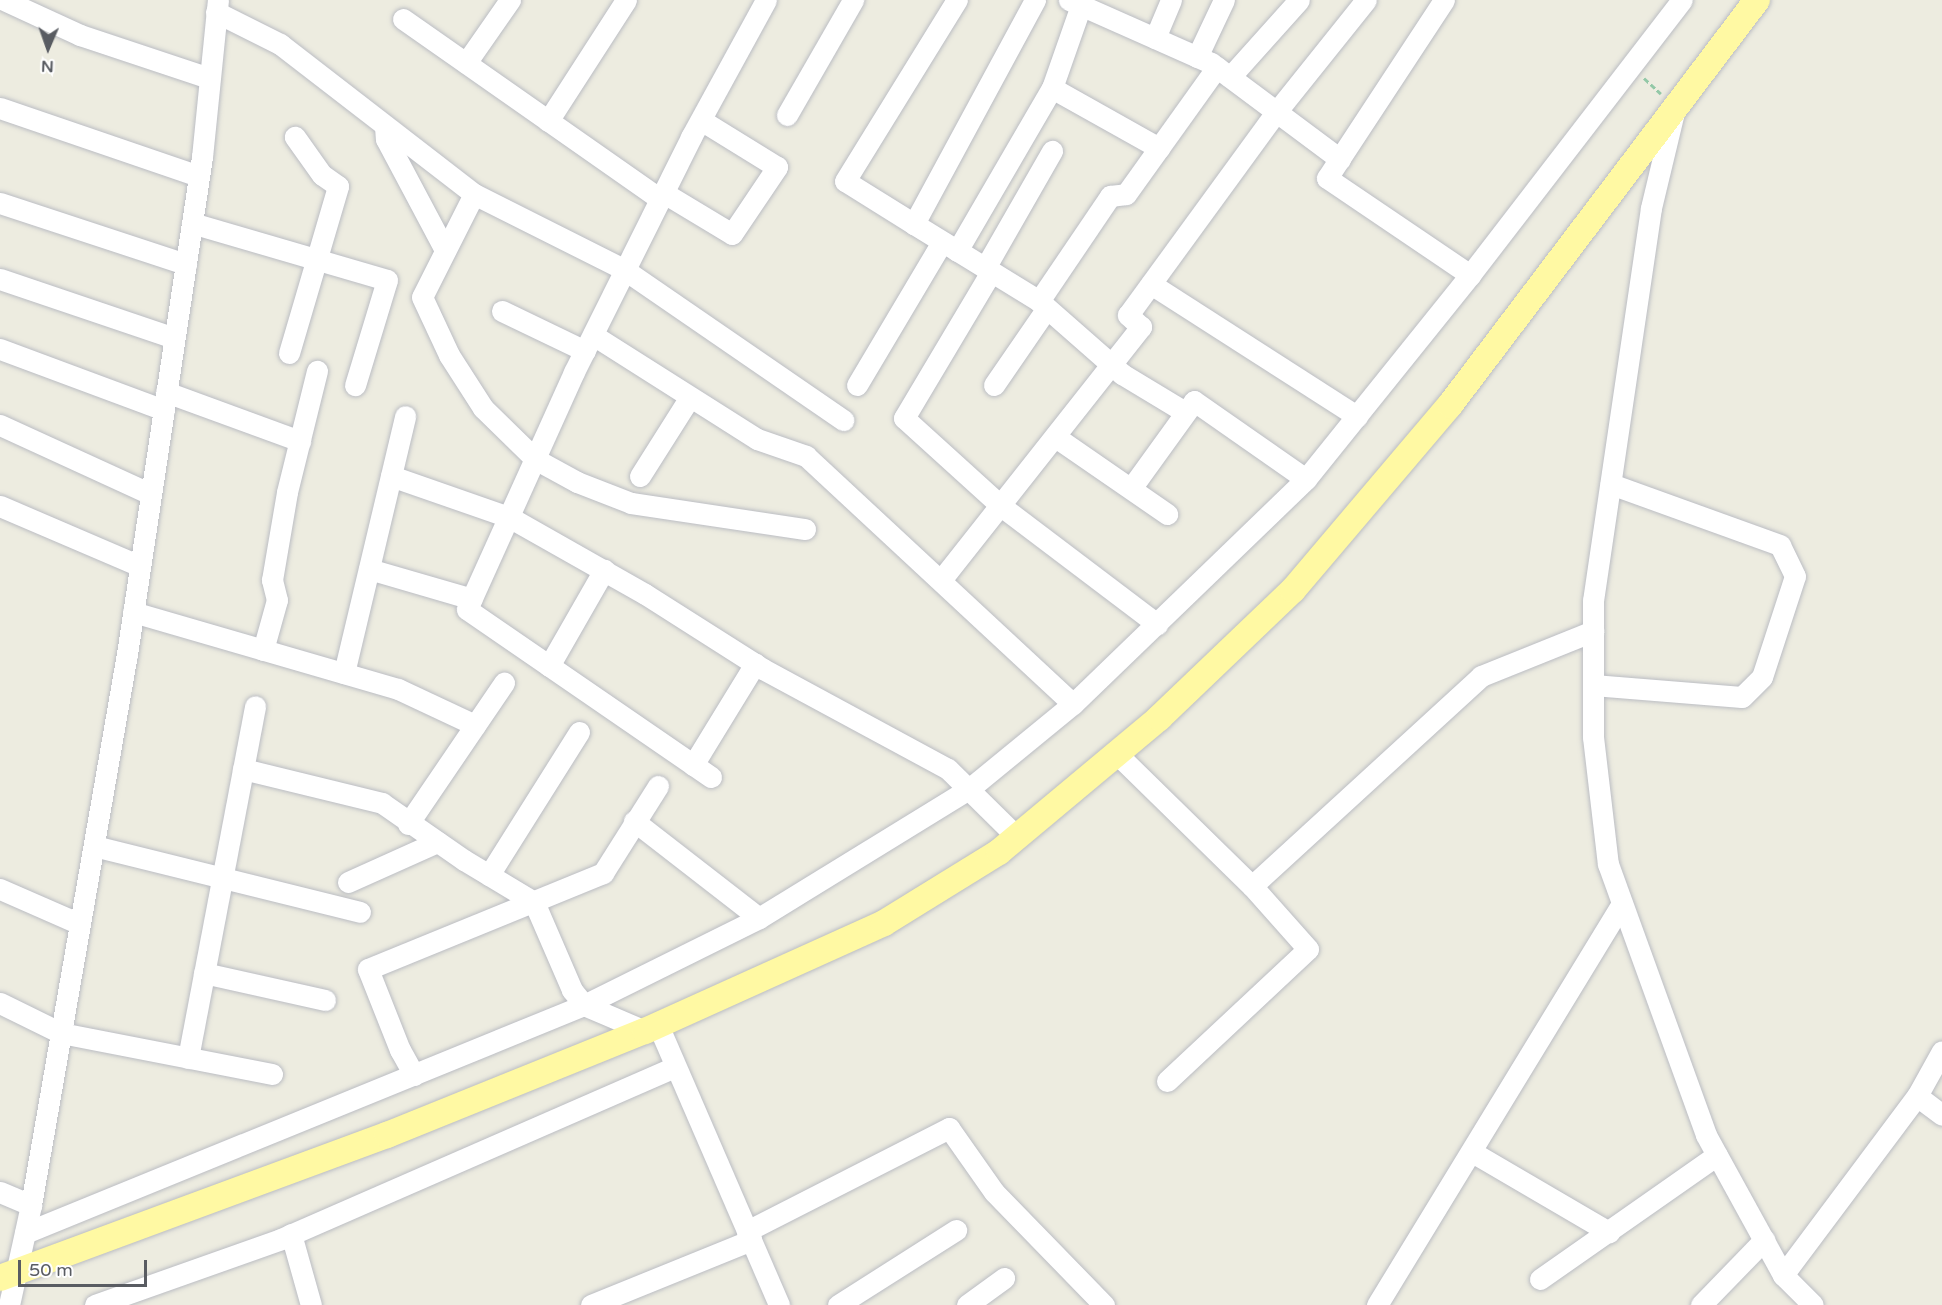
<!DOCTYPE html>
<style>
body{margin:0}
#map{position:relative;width:1942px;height:1305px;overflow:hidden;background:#edece0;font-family:"Varela Round",sans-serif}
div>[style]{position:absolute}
.path>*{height:3px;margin-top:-1.5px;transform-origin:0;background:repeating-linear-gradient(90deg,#93c8a7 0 6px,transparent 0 9px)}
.roads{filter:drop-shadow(0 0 2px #bbbdc3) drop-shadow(0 0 2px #bbbdc3)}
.minor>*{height:21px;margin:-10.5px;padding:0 10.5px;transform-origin:10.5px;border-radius:10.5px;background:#fff}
.major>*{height:26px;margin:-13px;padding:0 13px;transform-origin:13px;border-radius:13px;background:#fff9a3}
span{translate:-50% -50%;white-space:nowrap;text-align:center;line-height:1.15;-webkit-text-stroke:4.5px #fff;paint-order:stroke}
.north{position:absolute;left:18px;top:18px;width:60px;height:60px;-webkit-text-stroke:4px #fff;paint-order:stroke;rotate:182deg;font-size:16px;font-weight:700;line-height:24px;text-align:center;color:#595c62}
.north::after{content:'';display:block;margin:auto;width:21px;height:27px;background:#595c62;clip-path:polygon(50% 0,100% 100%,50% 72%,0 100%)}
.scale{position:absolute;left:18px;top:1260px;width:129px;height:27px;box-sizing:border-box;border:3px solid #595c62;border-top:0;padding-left:8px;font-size:18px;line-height:21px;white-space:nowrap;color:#595c62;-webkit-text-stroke:4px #fff;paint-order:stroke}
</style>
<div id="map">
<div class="path">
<div style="left:1644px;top:78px;width:23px;rotate:43deg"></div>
</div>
<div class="roads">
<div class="minor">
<div style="left:4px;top:0;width:84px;rotate:24.7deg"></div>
<div style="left:80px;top:35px;width:136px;rotate:18.4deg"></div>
<div style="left:1035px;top:0;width:255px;rotate:118.4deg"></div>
<div style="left:914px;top:224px;width:147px;rotate:31.6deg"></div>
<div style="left:1039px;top:301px;width:111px;rotate:41.3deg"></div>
<div style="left:1122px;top:374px;width:74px;rotate:31.1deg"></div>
<div style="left:1069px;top:0;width:155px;rotate:23.9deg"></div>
<div style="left:1211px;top:63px;width:161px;rotate:36.7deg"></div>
<div style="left:1444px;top:0;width:213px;rotate:123.3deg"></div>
<div style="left:1327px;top:178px;width:173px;rotate:34.1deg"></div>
<div style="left:216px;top:12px;width:72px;rotate:26.6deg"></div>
<div style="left:280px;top:44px;width:245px;rotate:37.7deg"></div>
<div style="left:474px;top:194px;width:169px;rotate:26.7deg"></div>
<div style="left:625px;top:270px;width:265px;rotate:34.5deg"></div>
<div style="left:403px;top:19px;width:314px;rotate:35deg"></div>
<div style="left:1155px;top:38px;width:41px;rotate:-67.2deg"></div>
<div style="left:1197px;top:57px;width:63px;rotate:-64.7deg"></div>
<div style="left:466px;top:63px;width:77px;rotate:-55.1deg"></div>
<div style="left:1230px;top:77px;width:103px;rotate:-48.1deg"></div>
<div style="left:1052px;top:88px;width:123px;rotate:29.3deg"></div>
<div style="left:0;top:108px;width:210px;rotate:18.9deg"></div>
<div style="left:1674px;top:112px;width:99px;rotate:103.5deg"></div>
<div style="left:1651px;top:208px;width:396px;rotate:98.4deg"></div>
<div style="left:1593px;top:600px;width:137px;rotate:90deg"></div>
<div style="left:1593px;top:737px;width:128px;rotate:83.3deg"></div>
<div style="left:1608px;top:864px;width:288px;rotate:70.1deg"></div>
<div style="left:1706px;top:1135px;width:160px;rotate:61.2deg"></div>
<div style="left:1783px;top:1275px;width:42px;rotate:45deg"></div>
<div style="left:787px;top:115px;width:133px;rotate:-60.1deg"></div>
<div style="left:548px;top:121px;width:144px;rotate:-57.2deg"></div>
<div style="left:385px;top:126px;width:13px;rotate:86deg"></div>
<div style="left:386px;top:139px;width:126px;rotate:62deg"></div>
<div style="left:664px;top:193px;width:79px;rotate:31.1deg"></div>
<div style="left:732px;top:234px;width:81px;rotate:-56.1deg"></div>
<div style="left:777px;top:167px;width:89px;rotate:-148.3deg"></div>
<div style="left:474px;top:194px;width:115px;rotate:116.8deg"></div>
<div style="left:422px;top:297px;width:64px;rotate:65deg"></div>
<div style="left:449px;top:355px;width:63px;rotate:57.3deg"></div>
<div style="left:483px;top:408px;width:73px;rotate:44.4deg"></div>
<div style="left:535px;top:459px;width:48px;rotate:28.7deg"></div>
<div style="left:577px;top:482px;width:58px;rotate:21.3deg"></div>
<div style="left:631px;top:503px;width:176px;rotate:8.5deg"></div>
<div style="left:0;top:203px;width:196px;rotate:18.2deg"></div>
<div style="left:192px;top:223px;width:203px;rotate:16.3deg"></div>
<div style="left:387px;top:280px;width:110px;rotate:106.9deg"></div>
<div style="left:914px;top:224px;width:81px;rotate:-148.1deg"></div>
<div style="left:845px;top:181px;width:213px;rotate:-58.3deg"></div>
<div style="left:957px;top:251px;width:189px;rotate:-59.8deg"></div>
<div style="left:1052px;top:88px;width:88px;rotate:-70.7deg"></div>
<div style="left:985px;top:268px;width:135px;rotate:-60.2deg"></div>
<div style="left:991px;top:272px;width:170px;rotate:120.8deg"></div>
<div style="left:904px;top:418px;width:131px;rotate:42.2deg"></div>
<div style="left:1001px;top:506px;width:196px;rotate:37.1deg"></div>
<div style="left:0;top:279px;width:184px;rotate:18.7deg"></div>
<div style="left:1151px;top:284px;width:245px;rotate:32.7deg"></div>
<div style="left:1039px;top:301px;width:127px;rotate:-55.9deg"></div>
<div style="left:1110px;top:196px;width:16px;rotate:-7deg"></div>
<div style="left:1126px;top:194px;width:156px;rotate:-54.4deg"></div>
<div style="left:502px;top:311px;width:92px;rotate:25.7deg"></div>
<div style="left:593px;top:335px;width:194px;rotate:32.4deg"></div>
<div style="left:757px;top:439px;width:52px;rotate:19.1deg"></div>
<div style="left:806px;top:456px;width:364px;rotate:42.9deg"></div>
<div style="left:0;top:349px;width:175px;rotate:20.4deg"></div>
<div style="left:289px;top:353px;width:174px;rotate:-73.6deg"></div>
<div style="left:338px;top:186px;width:19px;rotate:-145deg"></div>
<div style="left:322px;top:175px;width:47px;rotate:-125.4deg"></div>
<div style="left:857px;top:385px;width:166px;rotate:-59.3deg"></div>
<div style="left:994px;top:385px;width:93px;rotate:-55.5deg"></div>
<div style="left:166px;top:392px;width:143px;rotate:20.1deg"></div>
<div style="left:0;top:425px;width:166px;rotate:24.6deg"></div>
<div style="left:1057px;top:438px;width:134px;rotate:34.6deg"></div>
<div style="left:391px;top:476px;width:125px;rotate:19.2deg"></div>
<div style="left:509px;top:517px;width:156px;rotate:29.5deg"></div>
<div style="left:645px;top:594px;width:140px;rotate:32.4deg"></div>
<div style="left:763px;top:669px;width:210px;rotate:28.4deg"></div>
<div style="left:948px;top:769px;width:97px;rotate:44.6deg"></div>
<div style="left:640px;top:476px;width:93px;rotate:-57.7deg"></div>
<div style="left:1132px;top:487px;width:106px;rotate:-54.2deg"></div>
<div style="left:1194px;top:401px;width:136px;rotate:34.9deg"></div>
<div style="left:0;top:506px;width:152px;rotate:23.2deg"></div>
<div style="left:369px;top:569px;width:107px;rotate:16.2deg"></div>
<div style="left:941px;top:580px;width:323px;rotate:-51.7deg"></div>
<div style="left:1141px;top:327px;width:18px;rotate:-137deg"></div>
<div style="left:1128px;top:315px;width:253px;rotate:-53.9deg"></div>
<div style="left:1277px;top:111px;width:142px;rotate:-51.3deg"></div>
<div style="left:133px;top:612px;width:276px;rotate:16.2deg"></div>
<div style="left:398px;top:689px;width:85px;rotate:25.1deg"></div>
<div style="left:263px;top:650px;width:52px;rotate:-74.4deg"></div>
<div style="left:277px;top:600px;width:21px;rotate:-104deg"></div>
<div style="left:272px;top:580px;width:89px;rotate:-80.3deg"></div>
<div style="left:287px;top:492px;width:125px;rotate:-76.1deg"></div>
<div style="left:549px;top:666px;width:111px;rotate:-60.2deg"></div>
<div style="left:344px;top:673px;width:264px;rotate:-76.6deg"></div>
<div style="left:1593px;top:685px;width:149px;rotate:4.6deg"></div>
<div style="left:1742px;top:697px;width:28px;rotate:-45deg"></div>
<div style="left:1762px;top:677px;width:106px;rotate:-71.9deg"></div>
<div style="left:1795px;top:576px;width:34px;rotate:-116deg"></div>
<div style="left:1780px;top:545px;width:180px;rotate:-160.2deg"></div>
<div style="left:1117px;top:754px;width:189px;rotate:44.4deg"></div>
<div style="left:1252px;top:886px;width:311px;rotate:-42.5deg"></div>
<div style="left:1481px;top:676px;width:121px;rotate:-21.9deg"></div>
<div style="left:693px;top:765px;width:119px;rotate:-58.5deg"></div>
<div style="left:243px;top:769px;width:143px;rotate:13.7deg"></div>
<div style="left:382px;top:803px;width:100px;rotate:34.8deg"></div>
<div style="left:464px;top:860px;width:82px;rotate:31deg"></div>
<div style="left:534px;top:902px;width:96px;rotate:66.6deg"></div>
<div style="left:572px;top:990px;width:19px;rotate:51deg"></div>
<div style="left:584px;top:1005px;width:66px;rotate:23.1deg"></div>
<div style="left:711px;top:777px;width:296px;rotate:-145.5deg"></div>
<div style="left:467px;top:609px;width:260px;rotate:-65.7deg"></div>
<div style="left:574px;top:372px;width:263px;rotate:-63.5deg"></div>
<div style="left:691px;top:137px;width:156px;rotate:-61.3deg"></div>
<div style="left:634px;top:821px;width:158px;rotate:37.8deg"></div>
<div style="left:408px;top:824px;width:171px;rotate:-55.8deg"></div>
<div style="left:94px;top:846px;width:274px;rotate:13.9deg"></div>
<div style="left:489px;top:875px;width:169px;rotate:-57.8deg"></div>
<div style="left:348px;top:882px;width:98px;rotate:-24.2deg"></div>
<div style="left:0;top:889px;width:87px;rotate:23.6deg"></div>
<div style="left:204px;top:973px;width:124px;rotate:12.6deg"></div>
<div style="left:0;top:1003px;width:68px;rotate:26.2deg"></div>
<div style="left:61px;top:1033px;width:215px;rotate:11deg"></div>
<div style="left:658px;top:1025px;width:305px;rotate:66.6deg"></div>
<div style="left:188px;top:1058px;width:358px;rotate:-79.2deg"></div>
<div style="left:414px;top:1075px;width:29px;rotate:-119deg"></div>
<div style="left:400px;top:1050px;width:87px;rotate:-111.6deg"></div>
<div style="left:368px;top:969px;width:254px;rotate:-22.2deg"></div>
<div style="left:603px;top:873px;width:103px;rotate:-57.7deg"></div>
<div style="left:1167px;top:1081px;width:193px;rotate:-43.1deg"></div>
<div style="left:1308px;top:949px;width:84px;rotate:-131.6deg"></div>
<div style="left:1917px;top:1096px;width:31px;rotate:37deg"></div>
<div style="left:1472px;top:1152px;width:159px;rotate:30.3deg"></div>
<div style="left:0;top:1192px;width:34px;rotate:23deg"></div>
<div style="left:25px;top:1233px;width:604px;rotate:-22.19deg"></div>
<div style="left:584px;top:1005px;width:195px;rotate:-26.4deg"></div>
<div style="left:759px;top:918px;width:246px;rotate:-31.6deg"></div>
<div style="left:969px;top:789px;width:134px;rotate:-39.3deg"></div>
<div style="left:1073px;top:704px;width:324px;rotate:-44deg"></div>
<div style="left:1306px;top:479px;width:262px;rotate:-51.2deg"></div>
<div style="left:1470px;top:275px;width:347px;rotate:-52.4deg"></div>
<div style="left:291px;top:1234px;width:74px;rotate:74.3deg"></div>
<div style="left:1783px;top:1275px;width:224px;rotate:-53.2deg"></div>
<div style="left:1917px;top:1096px;width:51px;rotate:-60.9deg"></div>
<div style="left:1540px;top:1279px;width:216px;rotate:-35deg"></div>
<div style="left:9px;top:1305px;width:102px;rotate:-77.6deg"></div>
<div style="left:31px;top:1205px;width:559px;rotate:-80.12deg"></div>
<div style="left:127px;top:654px;width:503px;rotate:-81.42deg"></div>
<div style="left:202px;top:157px;width:158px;rotate:-84.2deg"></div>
<div style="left:95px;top:1305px;width:197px;rotate:-19.5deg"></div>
<div style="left:281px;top:1239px;width:430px;rotate:-23.6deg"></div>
<div style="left:591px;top:1305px;width:173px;rotate:-22.1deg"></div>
<div style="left:751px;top:1240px;width:10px;rotate:-114deg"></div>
<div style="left:747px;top:1231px;width:227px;rotate:-27deg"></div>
<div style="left:949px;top:1128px;width:78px;rotate:54.9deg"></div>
<div style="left:994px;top:1192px;width:158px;rotate:45.8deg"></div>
<div style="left:838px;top:1305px;width:140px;rotate:-32.4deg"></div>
<div style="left:967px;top:1305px;width:46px;rotate:-36.1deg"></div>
<div style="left:1377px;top:1305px;width:470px;rotate:-58.6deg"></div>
<div style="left:1701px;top:1305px;width:91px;rotate:-45.9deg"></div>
</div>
<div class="major">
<div style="left:0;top:1278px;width:413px;rotate:-20.3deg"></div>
<div style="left:387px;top:1135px;width:278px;rotate:-22deg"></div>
<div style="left:645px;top:1031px;width:262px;rotate:-24.3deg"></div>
<div style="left:884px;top:923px;width:135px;rotate:-31.7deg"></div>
<div style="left:999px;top:852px;width:209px;rotate:-39.9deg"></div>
<div style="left:1159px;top:718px;width:185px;rotate:-43.7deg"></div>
<div style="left:1293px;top:590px;width:243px;rotate:-49.7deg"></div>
<div style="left:1450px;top:405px;width:508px;rotate:-52.84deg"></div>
</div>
</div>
<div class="north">N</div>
<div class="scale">50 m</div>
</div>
